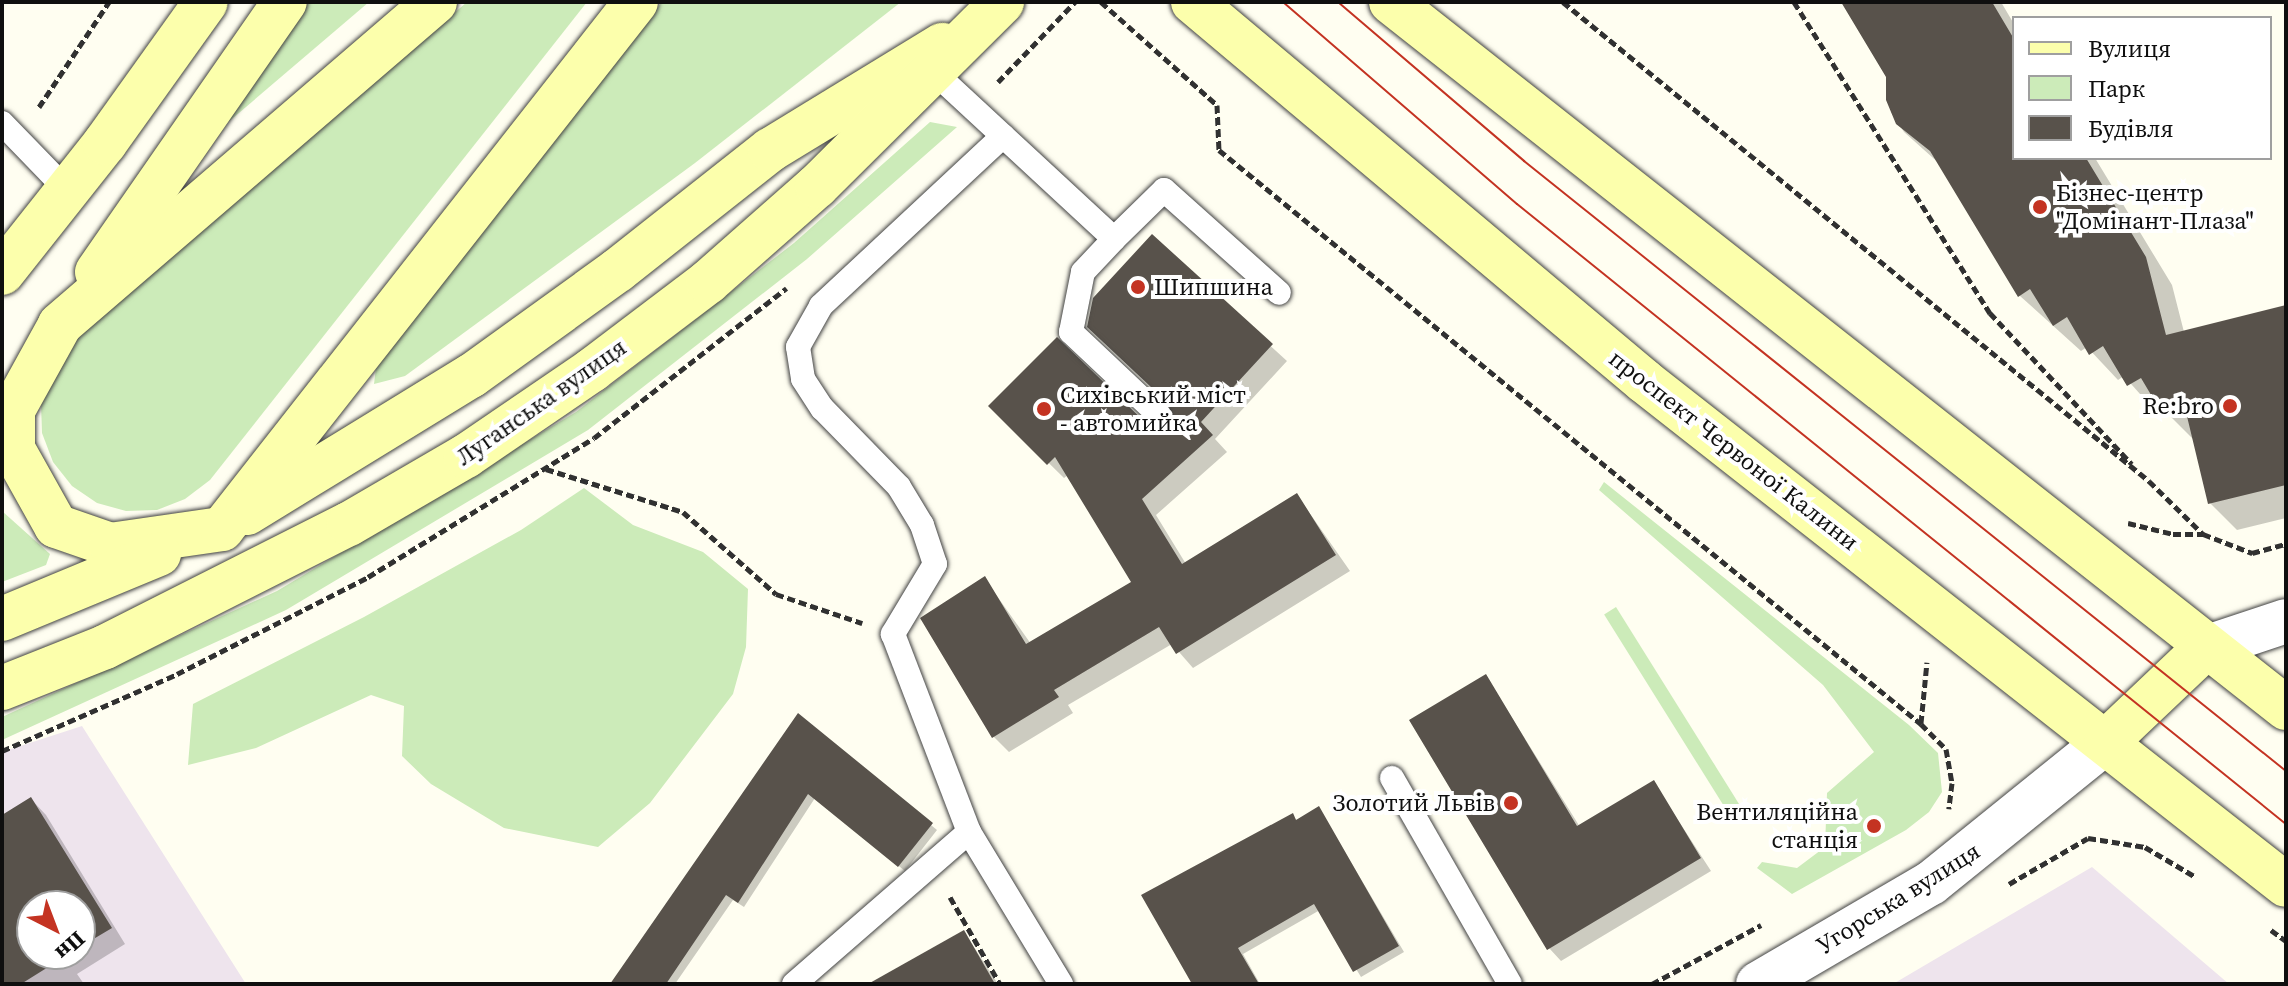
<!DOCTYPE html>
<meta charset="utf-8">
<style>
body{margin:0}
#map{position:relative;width:2288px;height:986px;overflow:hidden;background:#fffef1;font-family:"Source Serif 4",serif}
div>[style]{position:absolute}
.industrial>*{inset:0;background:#eee4ed}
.green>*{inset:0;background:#ccebb9;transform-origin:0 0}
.shadow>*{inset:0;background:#0003}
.building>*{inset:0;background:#58524b}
.path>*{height:5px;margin-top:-2.5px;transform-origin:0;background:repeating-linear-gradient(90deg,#313131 0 8px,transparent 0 12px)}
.roads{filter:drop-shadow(0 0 2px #424242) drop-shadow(0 0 2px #424242)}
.service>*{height:24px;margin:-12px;padding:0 12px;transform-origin:12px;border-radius:12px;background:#fff}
.minor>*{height:44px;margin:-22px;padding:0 22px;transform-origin:22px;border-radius:22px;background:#fff}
.tertiary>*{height:44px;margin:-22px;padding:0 22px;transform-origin:22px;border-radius:22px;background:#fff}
.secondary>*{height:44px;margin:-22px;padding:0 22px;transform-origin:22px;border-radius:22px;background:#fcffac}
.tram>*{height:2px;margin:-1px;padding:0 1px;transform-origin:1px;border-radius:1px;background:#c43322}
.dots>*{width:22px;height:22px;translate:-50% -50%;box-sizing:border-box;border:4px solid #fff;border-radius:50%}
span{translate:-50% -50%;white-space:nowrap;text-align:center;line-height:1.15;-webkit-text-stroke:8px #fff;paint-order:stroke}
.poi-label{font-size:24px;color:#0f0f0f}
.left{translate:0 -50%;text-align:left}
.right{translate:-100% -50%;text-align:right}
.street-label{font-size:24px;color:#0f0f0f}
.frame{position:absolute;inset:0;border:4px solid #0f0f0f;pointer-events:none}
.legend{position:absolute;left:2012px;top:16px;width:260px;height:144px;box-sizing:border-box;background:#fff;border:2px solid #9f9f9f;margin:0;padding:10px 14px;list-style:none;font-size:24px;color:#0f0f0f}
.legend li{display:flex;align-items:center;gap:16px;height:40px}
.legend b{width:40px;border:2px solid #9f9f9f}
.north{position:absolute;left:16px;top:890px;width:80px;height:80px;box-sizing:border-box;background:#fff;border:2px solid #9f9f9f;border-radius:50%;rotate:138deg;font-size:22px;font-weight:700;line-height:32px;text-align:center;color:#0f0f0f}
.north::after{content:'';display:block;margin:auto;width:28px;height:36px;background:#c43322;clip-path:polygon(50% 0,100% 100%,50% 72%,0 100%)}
</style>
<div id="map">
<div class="industrial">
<div style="clip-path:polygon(evenodd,82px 726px,246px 984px,2px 984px,2px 752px,82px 726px,32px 906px,80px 906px,80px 954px,32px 954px,32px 906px)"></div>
<div style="clip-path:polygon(2092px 867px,2229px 984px,1893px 984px)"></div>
</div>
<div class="green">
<div style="clip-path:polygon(309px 2px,369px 2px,226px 124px,225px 118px)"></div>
<div style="clip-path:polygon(467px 2px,587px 2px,210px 480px,185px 499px,157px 510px,126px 511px,97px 503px,72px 486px,53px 462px,42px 433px,41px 403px,66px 348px)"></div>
<div style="clip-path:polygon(662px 2px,901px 2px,695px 163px,405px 376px,374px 384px,376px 368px)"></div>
<div style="clip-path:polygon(930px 122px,957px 127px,807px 259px,588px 430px,286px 610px,2px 740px,2px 717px,277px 591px,576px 412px,794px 243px)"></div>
<div style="clip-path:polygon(1604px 482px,1909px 725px,1938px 753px,1942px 792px,1929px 812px,1906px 830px,1792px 894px,1757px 868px,1762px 862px,1797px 868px,1825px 847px,1827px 793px,1874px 752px,1823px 685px,1599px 490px)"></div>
<div style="clip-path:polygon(584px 488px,633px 525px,703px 552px,748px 589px,746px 647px,733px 694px,650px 803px,598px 847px,504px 828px,431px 784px,402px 756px,404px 706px,371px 695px,256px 748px,188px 765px,193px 704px,364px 617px,521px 530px)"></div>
<div style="clip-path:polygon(2px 511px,50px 554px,46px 565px,2px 582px)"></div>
<div style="left:1616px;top:607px;width:241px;height:14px;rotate:58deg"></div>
</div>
<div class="shadow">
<div style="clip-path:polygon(1844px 2px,2001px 2px,2014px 24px,2014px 158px,2095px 158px,2172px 285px,2184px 332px,2286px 307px,2286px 518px,2237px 530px,2210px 503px,2194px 440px,2162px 408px,2156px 412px,2124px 376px,2118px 380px,2087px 347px,2081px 351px,2020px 296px,1942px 166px,1904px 132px,1891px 112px,1888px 77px)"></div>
<div style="clip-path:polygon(1152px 237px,1287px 361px,1215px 439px,1227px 452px,1156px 515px,1186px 564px,1297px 495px,1350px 571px,1193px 668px,1172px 644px,1068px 705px,1073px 713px,1009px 752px,994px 737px,985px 579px,1031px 644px,1134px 583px,1068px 475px,1064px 478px,991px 406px,1163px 432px,1172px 426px)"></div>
<div style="clip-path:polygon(1486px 676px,1580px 827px,1654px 783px,1711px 871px,1561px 961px,1549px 948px)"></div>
<div style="clip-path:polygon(799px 716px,937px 830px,905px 871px,815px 798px,744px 907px,733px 900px,675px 984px,614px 984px)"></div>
<div style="clip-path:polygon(evenodd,31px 799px,46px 815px,125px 944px,77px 974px,84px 984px,9px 984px,2px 972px,2px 817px,31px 799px,32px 906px,80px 906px,80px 954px,32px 954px,32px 906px)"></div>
<div style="clip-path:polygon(1319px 808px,1404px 952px,1361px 977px,1320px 910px,1243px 954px,1260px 984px,1195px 984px,1292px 816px,1298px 821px)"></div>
<div style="clip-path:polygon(964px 932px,998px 984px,886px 984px)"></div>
</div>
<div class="building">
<div style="clip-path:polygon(1841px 2px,1992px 2px,2014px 39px,2014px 158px,2086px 158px,2146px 257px,2166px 335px,2286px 305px,2286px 485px,2208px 504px,2185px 408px,2163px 415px,2141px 378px,2127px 386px,2103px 346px,2089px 355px,2067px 317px,2053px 326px,2030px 289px,2018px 297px,1930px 151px,1896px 124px,1886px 100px,1886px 77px)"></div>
<div style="clip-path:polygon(1152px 234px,1273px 344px,1201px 422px,1213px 435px,1142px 499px,1182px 564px,1297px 493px,1336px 555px,1176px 654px,1159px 627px,1054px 690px,1059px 697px,992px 738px,920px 618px,985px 576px,1026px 644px,1131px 582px,1055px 457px,1047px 465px,988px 406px,1057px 337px,1149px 426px,1163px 430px,1170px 425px,1169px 404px,1087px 327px,1093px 298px)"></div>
<div style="clip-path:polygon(1486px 674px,1577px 826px,1654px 780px,1701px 858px,1547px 950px,1409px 720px)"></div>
<div style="clip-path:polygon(798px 713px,933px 823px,898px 867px,808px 794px,738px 903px,726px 895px,666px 984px,610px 984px)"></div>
<div style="clip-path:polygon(31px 797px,112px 928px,80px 947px,80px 906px,32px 906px,32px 954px,69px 954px,21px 984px,2px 984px,2px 815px)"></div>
<div style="clip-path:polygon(1319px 806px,1399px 946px,1353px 972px,1314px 904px,1238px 948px,1259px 984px,1192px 984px,1141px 895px,1293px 813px,1296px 820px)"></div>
<div style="clip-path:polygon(964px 930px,995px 984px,868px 984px)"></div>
</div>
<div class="path">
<div style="left:1101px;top:2px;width:155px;rotate:41.6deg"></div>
<div style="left:1217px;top:105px;width:45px;rotate:87.5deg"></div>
<div style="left:1219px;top:150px;width:907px;rotate:39.27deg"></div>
<div style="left:1921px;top:724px;width:35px;rotate:45deg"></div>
<div style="left:1946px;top:749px;width:35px;rotate:80deg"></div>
<div style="left:1952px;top:783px;width:26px;rotate:97deg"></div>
<div style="left:1563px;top:2px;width:757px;rotate:39.26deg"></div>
<div style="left:2149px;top:481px;width:76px;rotate:44.5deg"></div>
<div style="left:1794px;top:2px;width:368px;rotate:57.8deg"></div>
<div style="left:1990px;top:313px;width:207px;rotate:46.8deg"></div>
<div style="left:998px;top:82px;width:111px;rotate:-46.1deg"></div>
<div style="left:39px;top:107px;width:126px;rotate:-56.3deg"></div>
<div style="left:546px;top:469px;width:144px;rotate:17.4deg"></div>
<div style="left:683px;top:512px;width:124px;rotate:41.4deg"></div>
<div style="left:776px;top:594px;width:91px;rotate:18.6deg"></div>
<div style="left:2128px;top:523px;width:46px;rotate:13.7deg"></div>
<div style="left:2173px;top:534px;width:30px"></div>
<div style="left:2203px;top:534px;width:53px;rotate:21.2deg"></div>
<div style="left:2252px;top:553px;width:35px;rotate:-15deg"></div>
<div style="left:1921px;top:723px;width:61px;rotate:-84.4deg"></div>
<div style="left:2px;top:751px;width:191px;rotate:-23.7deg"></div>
<div style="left:177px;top:674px;width:214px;rotate:-26.9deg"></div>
<div style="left:368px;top:577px;width:265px;rotate:-31.6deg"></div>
<div style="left:594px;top:438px;width:244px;rotate:-37.9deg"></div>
<div style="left:2009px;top:884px;width:91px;rotate:-30.2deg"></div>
<div style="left:2088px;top:838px;width:58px;rotate:9deg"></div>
<div style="left:2145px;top:847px;width:57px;rotate:30.6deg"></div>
<div style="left:950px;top:897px;width:100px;rotate:60.1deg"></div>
<div style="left:2271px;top:930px;width:19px;rotate:36deg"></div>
<div style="left:1652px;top:984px;width:124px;rotate:-28.4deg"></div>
</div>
<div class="roads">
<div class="service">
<div style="left:935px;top:73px;width:244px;rotate:42.8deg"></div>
<div style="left:2px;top:123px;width:93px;rotate:45.9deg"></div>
<div style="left:1003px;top:136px;width:249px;rotate:137deg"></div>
<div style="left:821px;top:306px;width:47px;rotate:119.3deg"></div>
<div style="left:798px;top:347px;width:32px;rotate:81deg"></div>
<div style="left:803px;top:379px;width:35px;rotate:57deg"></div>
<div style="left:822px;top:408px;width:110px;rotate:45.7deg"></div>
<div style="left:899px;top:487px;width:44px;rotate:58.8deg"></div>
<div style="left:922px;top:525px;width:41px;rotate:71.6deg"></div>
<div style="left:935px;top:564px;width:82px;rotate:121deg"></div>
<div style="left:893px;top:634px;width:212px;rotate:69deg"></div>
<div style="left:969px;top:832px;width:178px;rotate:58.8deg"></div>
<div style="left:1159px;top:415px;width:121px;rotate:-136.7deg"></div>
<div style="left:1071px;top:332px;width:61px;rotate:-78.7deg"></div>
<div style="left:1083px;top:272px;width:45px;rotate:-46.8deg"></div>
<div style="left:1114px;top:239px;width:70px;rotate:-44.4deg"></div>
<div style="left:1164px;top:190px;width:154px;rotate:41.8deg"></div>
<div style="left:1392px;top:778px;width:237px;rotate:60.2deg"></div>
<div style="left:794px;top:984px;width:232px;rotate:-41deg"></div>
</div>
<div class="minor">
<div style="left:1758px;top:984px;width:200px;rotate:-30.3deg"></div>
<div style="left:1931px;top:883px;width:225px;rotate:-38.9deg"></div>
</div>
<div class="tertiary">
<div style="left:2205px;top:648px;width:85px;rotate:-18.4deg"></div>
</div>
<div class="secondary">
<div style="left:435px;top:2px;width:495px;rotate:139.3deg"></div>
<div style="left:60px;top:325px;width:97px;rotate:118.9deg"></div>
<div style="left:13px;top:410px;width:39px;rotate:90deg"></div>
<div style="left:13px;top:449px;width:88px;rotate:60.8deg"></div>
<div style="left:56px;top:526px;width:58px;rotate:19.1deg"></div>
<div style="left:111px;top:545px;width:112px;rotate:-8.2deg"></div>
<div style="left:222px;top:529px;width:670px;rotate:-51.85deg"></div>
<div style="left:1193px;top:2px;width:589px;rotate:40.04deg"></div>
<div style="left:1644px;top:381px;width:816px;rotate:38.13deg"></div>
<div style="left:1391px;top:2px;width:1140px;rotate:38.27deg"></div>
<div style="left:97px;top:272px;width:329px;rotate:-55.2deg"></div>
<div style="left:2px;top:273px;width:166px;rotate:-51.6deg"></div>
<div style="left:105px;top:143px;width:173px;rotate:-54.4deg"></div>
<div style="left:247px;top:513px;width:263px;rotate:-31.5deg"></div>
<div style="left:471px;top:376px;width:181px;rotate:-35.8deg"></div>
<div style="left:618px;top:270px;width:194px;rotate:-38.3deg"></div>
<div style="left:770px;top:150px;width:202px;rotate:-31.4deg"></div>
<div style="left:2px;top:619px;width:170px;rotate:-22.5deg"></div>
<div style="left:2px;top:688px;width:111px;rotate:-21.7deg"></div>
<div style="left:105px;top:647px;width:273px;rotate:-26.8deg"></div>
<div style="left:349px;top:524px;width:135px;rotate:-30.2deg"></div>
<div style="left:466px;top:456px;width:153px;rotate:-34.3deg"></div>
<div style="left:592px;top:370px;width:146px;rotate:-37.2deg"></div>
<div style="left:708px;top:282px;width:145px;rotate:-41.4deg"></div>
<div style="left:817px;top:186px;width:261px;rotate:-44.8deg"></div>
<div style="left:2106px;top:742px;width:137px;rotate:-43.5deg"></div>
</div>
</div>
<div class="tram">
<div style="left:1283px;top:2px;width:309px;rotate:40.8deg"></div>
<div style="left:1517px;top:204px;width:988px;rotate:38.88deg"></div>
<div style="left:1338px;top:2px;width:245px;rotate:40.5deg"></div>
<div style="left:1524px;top:161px;width:976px;rotate:38.68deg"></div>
</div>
<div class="dots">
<div style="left:2040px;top:207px;background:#c43322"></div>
<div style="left:1138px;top:287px;background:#c43322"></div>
<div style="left:2230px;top:406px;background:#c43322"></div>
<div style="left:1044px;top:409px;background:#c43322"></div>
<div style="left:1511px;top:803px;background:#c43322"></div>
<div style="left:1874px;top:826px;background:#c43322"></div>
</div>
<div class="poi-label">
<span class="left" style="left:2056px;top:207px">Бізнес-центр<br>"Домінант-Плаза"</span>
<span class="left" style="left:1154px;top:287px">Шипшина</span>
<span class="left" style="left:1060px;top:409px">Сихівський міст<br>- автомийка</span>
<span class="right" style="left:2214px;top:406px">Re:bro</span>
<span class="right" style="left:1495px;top:803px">Золотий Львів</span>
<span class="right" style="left:1858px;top:826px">Вентиляційна<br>станція</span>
</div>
<div class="street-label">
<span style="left:541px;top:402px;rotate:-35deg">Луганська вулиця</span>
<span style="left:1734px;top:450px;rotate:38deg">проспект Червоної Калини</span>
<span style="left:1898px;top:898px;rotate:-32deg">Угорська вулиця</span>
</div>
<div class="frame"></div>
<ul class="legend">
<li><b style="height:10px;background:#fcffac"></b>Вулиця</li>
<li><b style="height:22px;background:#ccebb9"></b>Парк</li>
<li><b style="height:22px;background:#58524b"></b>Будівля</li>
</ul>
<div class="north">Пн</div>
</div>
